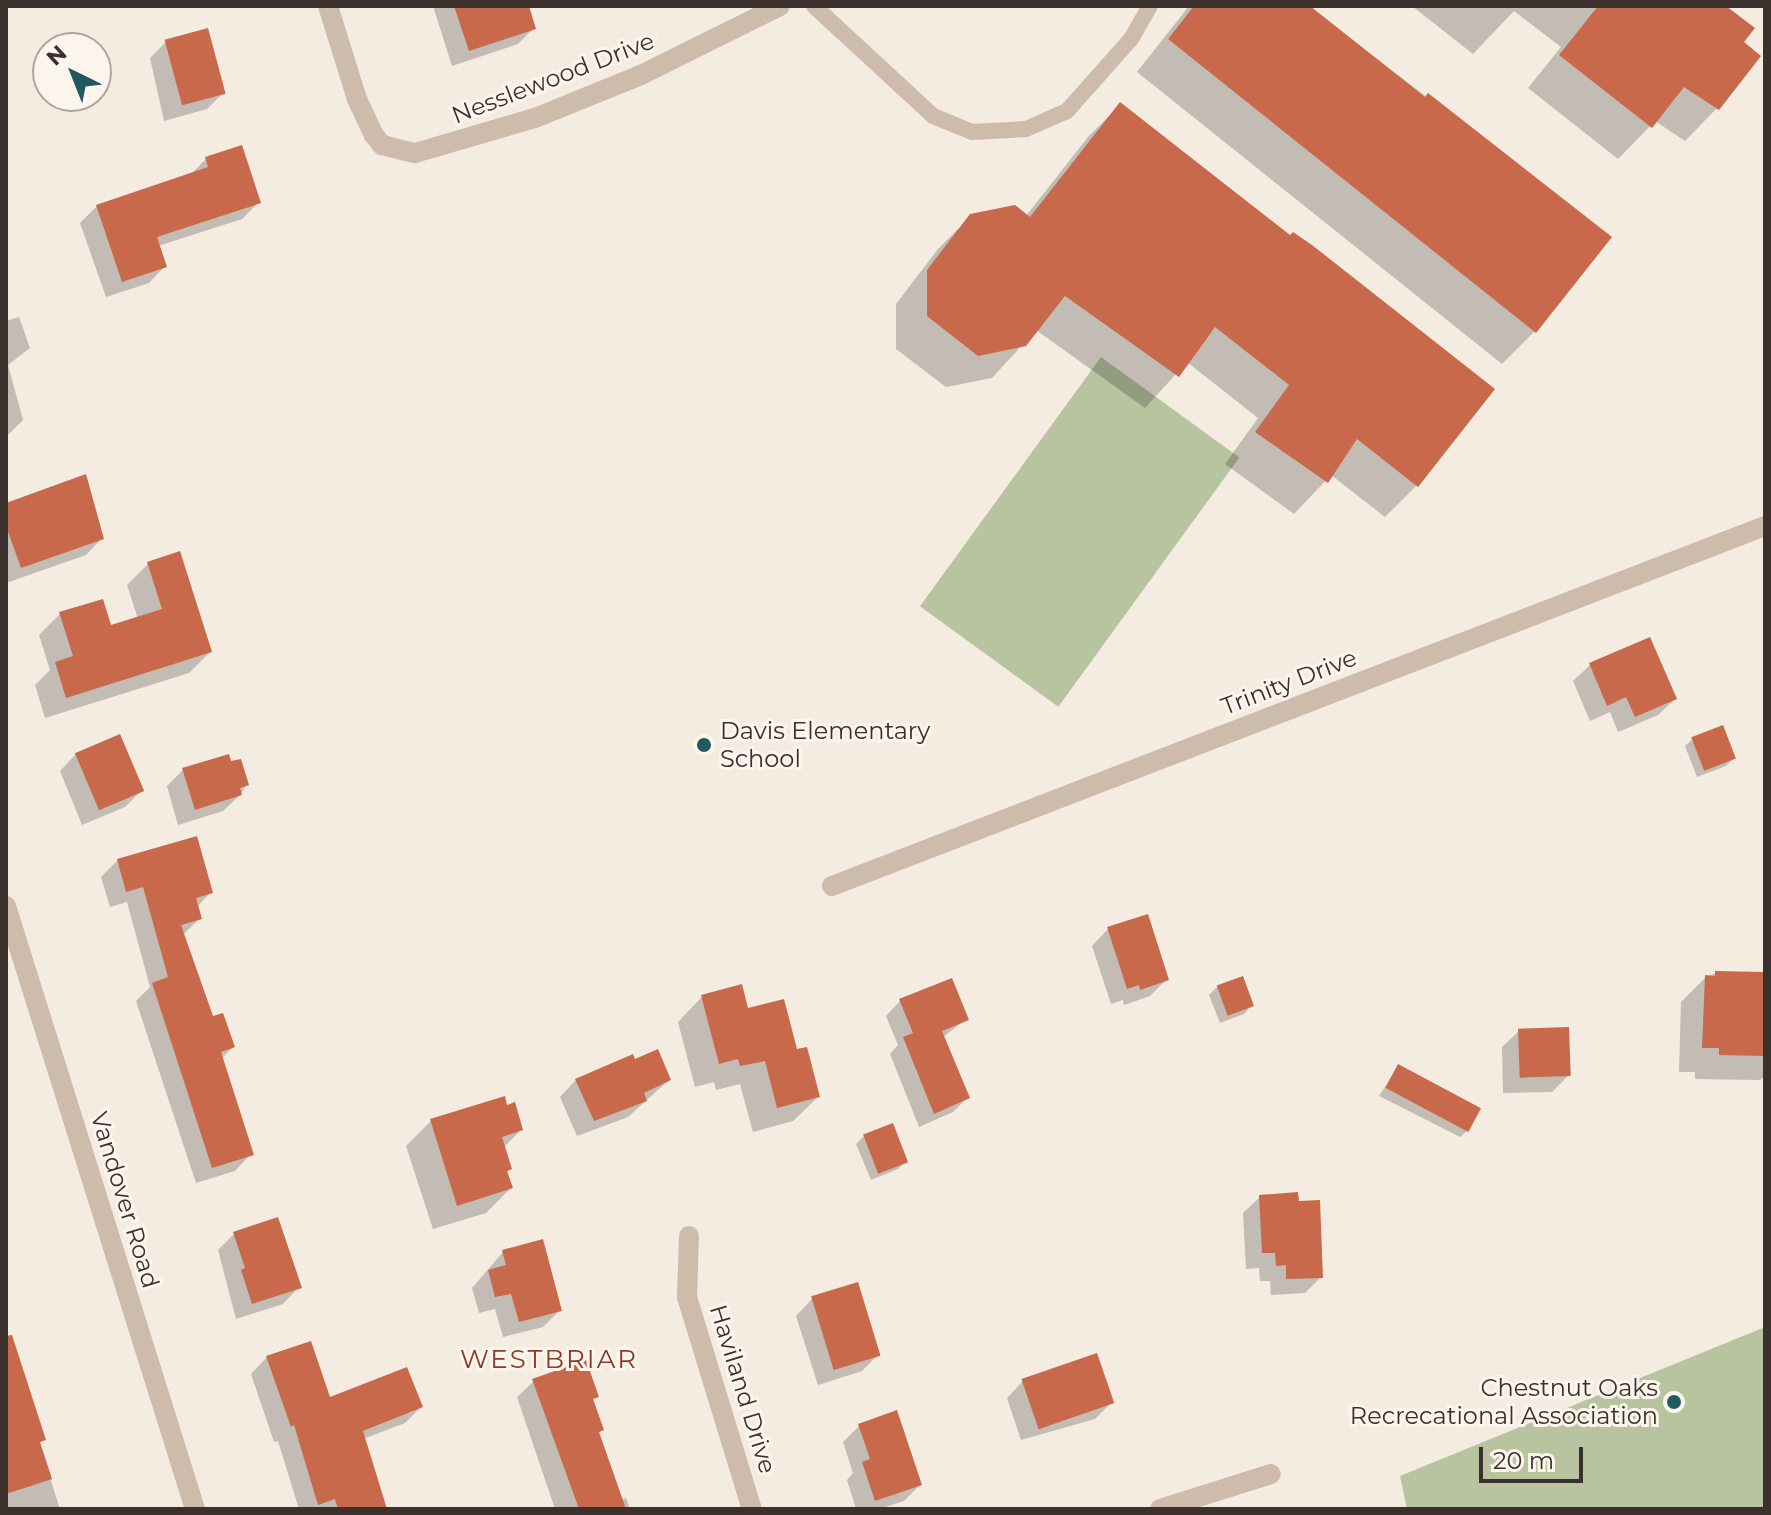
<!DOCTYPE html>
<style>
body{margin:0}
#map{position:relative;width:1771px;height:1515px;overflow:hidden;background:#f4ebe1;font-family:Montserrat,sans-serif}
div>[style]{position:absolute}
.green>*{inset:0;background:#b8c4a0;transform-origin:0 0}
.shadow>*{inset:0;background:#0003}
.building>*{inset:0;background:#c8694b;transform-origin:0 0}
.service>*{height:16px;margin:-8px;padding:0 8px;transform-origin:8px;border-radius:8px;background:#cdbbac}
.minor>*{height:20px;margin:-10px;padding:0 10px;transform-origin:10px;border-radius:10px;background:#cdbbac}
.dots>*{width:22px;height:22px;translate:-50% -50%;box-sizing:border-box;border:4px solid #fbf5ee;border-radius:50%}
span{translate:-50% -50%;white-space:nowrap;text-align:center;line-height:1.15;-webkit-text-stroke:6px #fbf5ee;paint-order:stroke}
.street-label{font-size:24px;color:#3b302b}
.poi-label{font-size:24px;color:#3b302b}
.left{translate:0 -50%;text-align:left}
.right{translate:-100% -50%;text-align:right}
.neighbourhood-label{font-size:26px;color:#8c3b22;letter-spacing:2px}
.frame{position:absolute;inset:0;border:8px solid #3b302b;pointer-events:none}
.north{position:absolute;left:32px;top:32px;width:80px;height:80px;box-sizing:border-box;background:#fbf5ee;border:2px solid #aea6a0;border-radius:50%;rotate:317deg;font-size:22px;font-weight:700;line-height:32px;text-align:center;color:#3b302b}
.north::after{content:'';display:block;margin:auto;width:28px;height:36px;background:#1f5a5e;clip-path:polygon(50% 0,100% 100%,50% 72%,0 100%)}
.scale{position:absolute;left:1479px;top:1447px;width:104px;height:36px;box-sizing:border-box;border:4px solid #3b302b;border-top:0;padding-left:10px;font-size:24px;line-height:28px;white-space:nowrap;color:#3b302b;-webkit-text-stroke:6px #fbf5ee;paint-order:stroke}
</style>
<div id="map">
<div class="green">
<div style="left:1101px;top:357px;width:171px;height:308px;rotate:36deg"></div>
<div style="clip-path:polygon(1765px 1327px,1765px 1509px,1407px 1509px,1400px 1476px)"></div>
</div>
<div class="shadow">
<div style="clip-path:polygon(433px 6px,527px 6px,534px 28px,518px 44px,452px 66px)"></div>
<div style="clip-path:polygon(1189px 6px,1308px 6px,1609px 237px,1534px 332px,1502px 364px,1137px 72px)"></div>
<div style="clip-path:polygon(1412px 6px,1723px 6px,1741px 43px,1717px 108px,1685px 141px,1655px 121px,1618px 159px,1528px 88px,1561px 47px,1514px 11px,1473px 54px)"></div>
<div style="clip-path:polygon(97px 42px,103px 68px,96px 75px,96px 48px,75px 48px)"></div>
<div style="clip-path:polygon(166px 42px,223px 93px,207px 109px,164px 121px,150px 58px)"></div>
<div style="clip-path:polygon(1120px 105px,1417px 485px,1385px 517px,1331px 475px,1294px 514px,1225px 464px,1258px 418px,1187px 362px,1145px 408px,1036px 330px,992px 378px,946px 387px,896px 349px,896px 304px,938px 249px,971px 216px,1026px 216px,1088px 137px)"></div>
<div style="clip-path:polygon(206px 159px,259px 202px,242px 219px,158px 246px,165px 266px,149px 283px,106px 297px,80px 223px,97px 206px,190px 175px)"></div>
<div style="clip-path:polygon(19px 317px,30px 348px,8px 365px,23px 420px,6px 437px,6px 321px)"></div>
<div style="clip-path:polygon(6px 505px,102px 538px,86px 555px,6px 583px)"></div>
<div style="clip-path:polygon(179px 553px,210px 652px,189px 673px,45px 718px,35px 685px,50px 670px,39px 635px,60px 614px,110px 628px,138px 619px,127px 585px,148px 564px)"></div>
<div style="clip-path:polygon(1649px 639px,1675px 699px,1658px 715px,1618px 732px,1610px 712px,1590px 721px,1573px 681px,1590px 665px)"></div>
<div style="clip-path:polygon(1693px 739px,1733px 759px,1726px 766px,1697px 777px,1685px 746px)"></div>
<div style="clip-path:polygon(76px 754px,141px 791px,125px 807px,82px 825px,60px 771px)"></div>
<div style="clip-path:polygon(230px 764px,247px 784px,240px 795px,223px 811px,178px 825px,167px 786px,183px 770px)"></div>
<div style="clip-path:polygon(118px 860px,211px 892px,197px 907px,200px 918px,183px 935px,212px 1019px,233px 1047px,221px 1059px,251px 1154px,235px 1171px,196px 1183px,136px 1001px,150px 987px,127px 902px,110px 907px,101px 877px)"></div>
<div style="clip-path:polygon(1108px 929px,1166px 980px,1150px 996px,1124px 1005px,1123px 1000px,1111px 1004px,1092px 946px)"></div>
<div style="clip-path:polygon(1716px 973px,1765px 974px,1765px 1076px,1760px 1080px,1695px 1079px,1695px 1072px,1679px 1072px,1681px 1002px,1706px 977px)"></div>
<div style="clip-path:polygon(1217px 987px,1251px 1006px,1244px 1014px,1220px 1023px,1209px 995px)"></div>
<div style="clip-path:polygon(702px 997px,747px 1010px,796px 1052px,818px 1097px,793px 1121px,753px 1132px,740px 1084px,716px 1090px,714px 1082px,695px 1087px,678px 1022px)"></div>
<div style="clip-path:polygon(900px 1001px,966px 1019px,942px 1038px,968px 1097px,953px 1112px,919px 1127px,890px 1054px,898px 1045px,886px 1016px)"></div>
<div style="clip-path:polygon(1519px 1031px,1569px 1075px,1552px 1092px,1503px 1093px,1502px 1047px)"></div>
<div style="clip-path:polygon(634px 1061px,669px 1080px,628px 1117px,577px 1136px,560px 1097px,576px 1080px)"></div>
<div style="clip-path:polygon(1398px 1067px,1468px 1130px,1460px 1137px,1379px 1096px)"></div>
<div style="clip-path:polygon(431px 1121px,521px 1130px,503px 1148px,510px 1169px,506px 1173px,511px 1188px,486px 1213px,433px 1229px,406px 1146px)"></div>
<div style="clip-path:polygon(864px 1136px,906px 1161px,898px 1169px,871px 1180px,856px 1144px)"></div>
<div style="clip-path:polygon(1260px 1197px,1321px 1277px,1305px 1293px,1271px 1295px,1270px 1281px,1260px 1281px,1259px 1268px,1246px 1269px,1243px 1213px)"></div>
<div style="clip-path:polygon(234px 1234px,299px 1287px,283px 1304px,236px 1319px,218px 1250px)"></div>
<div style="clip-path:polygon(503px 1252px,560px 1310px,543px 1327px,503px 1337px,495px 1309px,479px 1313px,472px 1288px)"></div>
<div style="clip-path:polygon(812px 1299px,879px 1354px,862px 1371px,818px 1385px,796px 1316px)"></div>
<div style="clip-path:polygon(6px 1329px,44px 1439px,39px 1444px,60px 1509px,6px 1509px)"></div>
<div style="clip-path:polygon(267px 1357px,329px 1400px,421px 1407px,405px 1423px,363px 1439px,385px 1509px,299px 1509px,278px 1441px,274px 1442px,251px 1374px)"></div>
<div style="clip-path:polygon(534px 1381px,597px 1396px,591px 1401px,601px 1430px,597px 1434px,621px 1500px,626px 1498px,630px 1509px,555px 1509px,517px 1397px)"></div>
<div style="clip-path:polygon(1023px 1381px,1112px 1402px,1095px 1419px,1021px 1440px,1007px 1398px)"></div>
<div style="clip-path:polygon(860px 1425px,920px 1485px,904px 1501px,879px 1509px,856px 1509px,847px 1480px,853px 1473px,843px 1442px)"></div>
</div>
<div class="building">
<div style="clip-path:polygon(454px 6px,529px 6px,536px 29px,469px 51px)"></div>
<div style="clip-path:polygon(1194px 6px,1310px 6px,1425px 97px,1428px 93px,1612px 237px,1536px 333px,1168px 39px)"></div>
<div style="clip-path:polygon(1598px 6px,1726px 6px,1755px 28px,1744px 42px,1761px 56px,1719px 110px,1684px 87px,1652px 128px,1559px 55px)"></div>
<div style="left:208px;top:28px;width:68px;height:45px;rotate:75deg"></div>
<div style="clip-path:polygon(1120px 102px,1290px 235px,1293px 232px,1312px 245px,1495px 389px,1418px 487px,1357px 439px,1328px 483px,1255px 432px,1289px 385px,1215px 327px,1179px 377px,1065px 296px,1026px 346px,978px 356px,927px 316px,927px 270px,970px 214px,1015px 205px,1030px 217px)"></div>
<div style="clip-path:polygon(242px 145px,261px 203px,157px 237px,167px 267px,122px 282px,96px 205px,208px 167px,205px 157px)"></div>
<div style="clip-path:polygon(86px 474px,104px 539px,21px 568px,6px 526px,6px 503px)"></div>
<div style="clip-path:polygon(180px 551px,212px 652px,66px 698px,55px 662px,73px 656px,59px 612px,103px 599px,111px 625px,162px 609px,147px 562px)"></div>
<div style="clip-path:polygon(1650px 637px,1677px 699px,1635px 717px,1626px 697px,1607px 706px,1589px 663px)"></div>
<div style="left:1723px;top:725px;width:36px;height:34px;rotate:69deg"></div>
<div style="left:120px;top:734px;width:62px;height:49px;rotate:67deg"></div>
<div style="clip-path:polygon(229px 754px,231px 761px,241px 759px,249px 785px,240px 788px,242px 795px,195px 810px,182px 768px)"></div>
<div style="clip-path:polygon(197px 836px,213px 893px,196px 898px,202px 919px,181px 925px,213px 1016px,223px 1013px,235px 1047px,221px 1052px,254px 1155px,212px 1168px,152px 983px,168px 977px,143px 887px,126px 892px,117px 859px)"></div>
<div style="clip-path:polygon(1148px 914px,1169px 980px,1140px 990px,1139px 985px,1127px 989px,1107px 927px)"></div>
<div style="clip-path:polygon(1715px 971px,1765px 972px,1765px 1056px,1719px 1055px,1719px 1048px,1702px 1048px,1705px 975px,1715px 976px)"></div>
<div style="left:1243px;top:976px;width:32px;height:28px;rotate:70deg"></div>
<div style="clip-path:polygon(952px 978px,969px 1020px,942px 1031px,970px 1098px,934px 1114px,903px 1037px,913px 1033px,899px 999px)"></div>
<div style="clip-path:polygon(742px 984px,748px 1008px,784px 999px,797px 1049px,807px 1047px,820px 1097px,777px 1108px,765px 1061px,740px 1066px,738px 1059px,719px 1064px,701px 995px)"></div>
<div style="left:1569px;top:1027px;width:49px;height:51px;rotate:88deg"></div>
<div style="clip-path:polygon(658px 1049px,671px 1080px,644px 1093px,647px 1101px,594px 1121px,575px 1079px,633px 1054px,635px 1059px)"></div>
<div style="left:1398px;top:1064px;width:94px;height:27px;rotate:28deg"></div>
<div style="clip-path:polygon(505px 1096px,507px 1105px,515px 1102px,523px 1130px,502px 1137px,512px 1169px,507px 1171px,513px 1188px,457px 1206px,430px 1119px)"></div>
<div style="left:893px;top:1123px;width:42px;height:32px;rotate:69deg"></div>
<div style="clip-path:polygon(1298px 1192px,1299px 1201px,1320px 1200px,1323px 1278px,1286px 1279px,1286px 1265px,1276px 1266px,1275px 1253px,1262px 1253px,1259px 1195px)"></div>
<div style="clip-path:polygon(278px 1217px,302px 1288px,252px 1304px,241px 1270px,245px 1268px,233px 1232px)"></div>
<div style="clip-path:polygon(543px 1239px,562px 1311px,519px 1322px,511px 1294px,495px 1297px,488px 1270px,506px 1265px,502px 1250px)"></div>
<div style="left:858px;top:1282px;width:77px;height:49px;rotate:73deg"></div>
<div style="clip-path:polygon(12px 1335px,46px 1440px,40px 1442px,52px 1479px,6px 1494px,6px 1336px)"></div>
<div style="clip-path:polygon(311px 1341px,330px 1397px,407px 1367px,423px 1407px,363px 1431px,387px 1509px,338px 1509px,335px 1499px,318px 1505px,294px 1425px,291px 1427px,266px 1356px)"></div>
<div style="left:1097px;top:1353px;width:53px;height:80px;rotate:71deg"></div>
<div style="clip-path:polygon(586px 1360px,599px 1397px,593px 1399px,604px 1430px,599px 1432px,626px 1509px,579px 1509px,532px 1379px)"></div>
<div style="clip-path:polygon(897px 1410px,922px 1485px,875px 1501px,862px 1462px,870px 1459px,858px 1424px)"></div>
</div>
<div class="service">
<div style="left:814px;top:6px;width:162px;rotate:42.7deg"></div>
<div style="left:933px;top:116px;width:42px;rotate:22.3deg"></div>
<div style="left:972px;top:132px;width:54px;rotate:-3.2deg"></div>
<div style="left:1026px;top:129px;width:45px;rotate:-23.7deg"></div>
<div style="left:1067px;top:111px;width:96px;rotate:-48.4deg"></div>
<div style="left:1131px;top:39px;width:38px;rotate:-60deg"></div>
</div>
<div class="minor">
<div style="left:328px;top:6px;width:97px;rotate:72.7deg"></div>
<div style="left:357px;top:99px;width:40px;rotate:65deg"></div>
<div style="left:374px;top:135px;width:13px;rotate:51deg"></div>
<div style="left:382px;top:145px;width:34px;rotate:14deg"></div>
<div style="left:415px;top:153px;width:125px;rotate:-16.3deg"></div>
<div style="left:535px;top:118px;width:114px;rotate:-22.1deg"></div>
<div style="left:641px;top:75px;width:155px;rotate:-26.4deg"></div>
<div style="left:832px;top:886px;width:1000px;rotate:-21.1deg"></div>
<div style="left:6px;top:906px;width:632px;rotate:72.6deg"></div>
<div style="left:689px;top:1236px;width:61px;rotate:91.9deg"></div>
<div style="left:687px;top:1297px;width:222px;rotate:73deg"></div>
<div style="left:1160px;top:1509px;width:116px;rotate:-17.5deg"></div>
</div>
<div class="dots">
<div style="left:704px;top:745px;background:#1f5a5e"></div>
<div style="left:1674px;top:1402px;background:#1f5a5e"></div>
</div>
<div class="street-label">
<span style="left:553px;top:78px;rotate:-21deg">Nesslewood Drive</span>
<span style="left:1289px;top:682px;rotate:-21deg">Trinity Drive</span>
<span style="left:125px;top:1200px;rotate:73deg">Vandover Road</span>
<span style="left:743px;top:1389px;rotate:73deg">Haviland Drive</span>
</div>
<div class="poi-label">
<span class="left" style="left:720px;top:745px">Davis Elementary<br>School</span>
<span class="right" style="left:1658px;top:1402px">Chestnut Oaks<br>Recrecational Association</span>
</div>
<div class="neighbourhood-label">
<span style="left:549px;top:1360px">WESTBRIAR</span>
</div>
<div class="frame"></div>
<div class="north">N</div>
<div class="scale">20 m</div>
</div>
